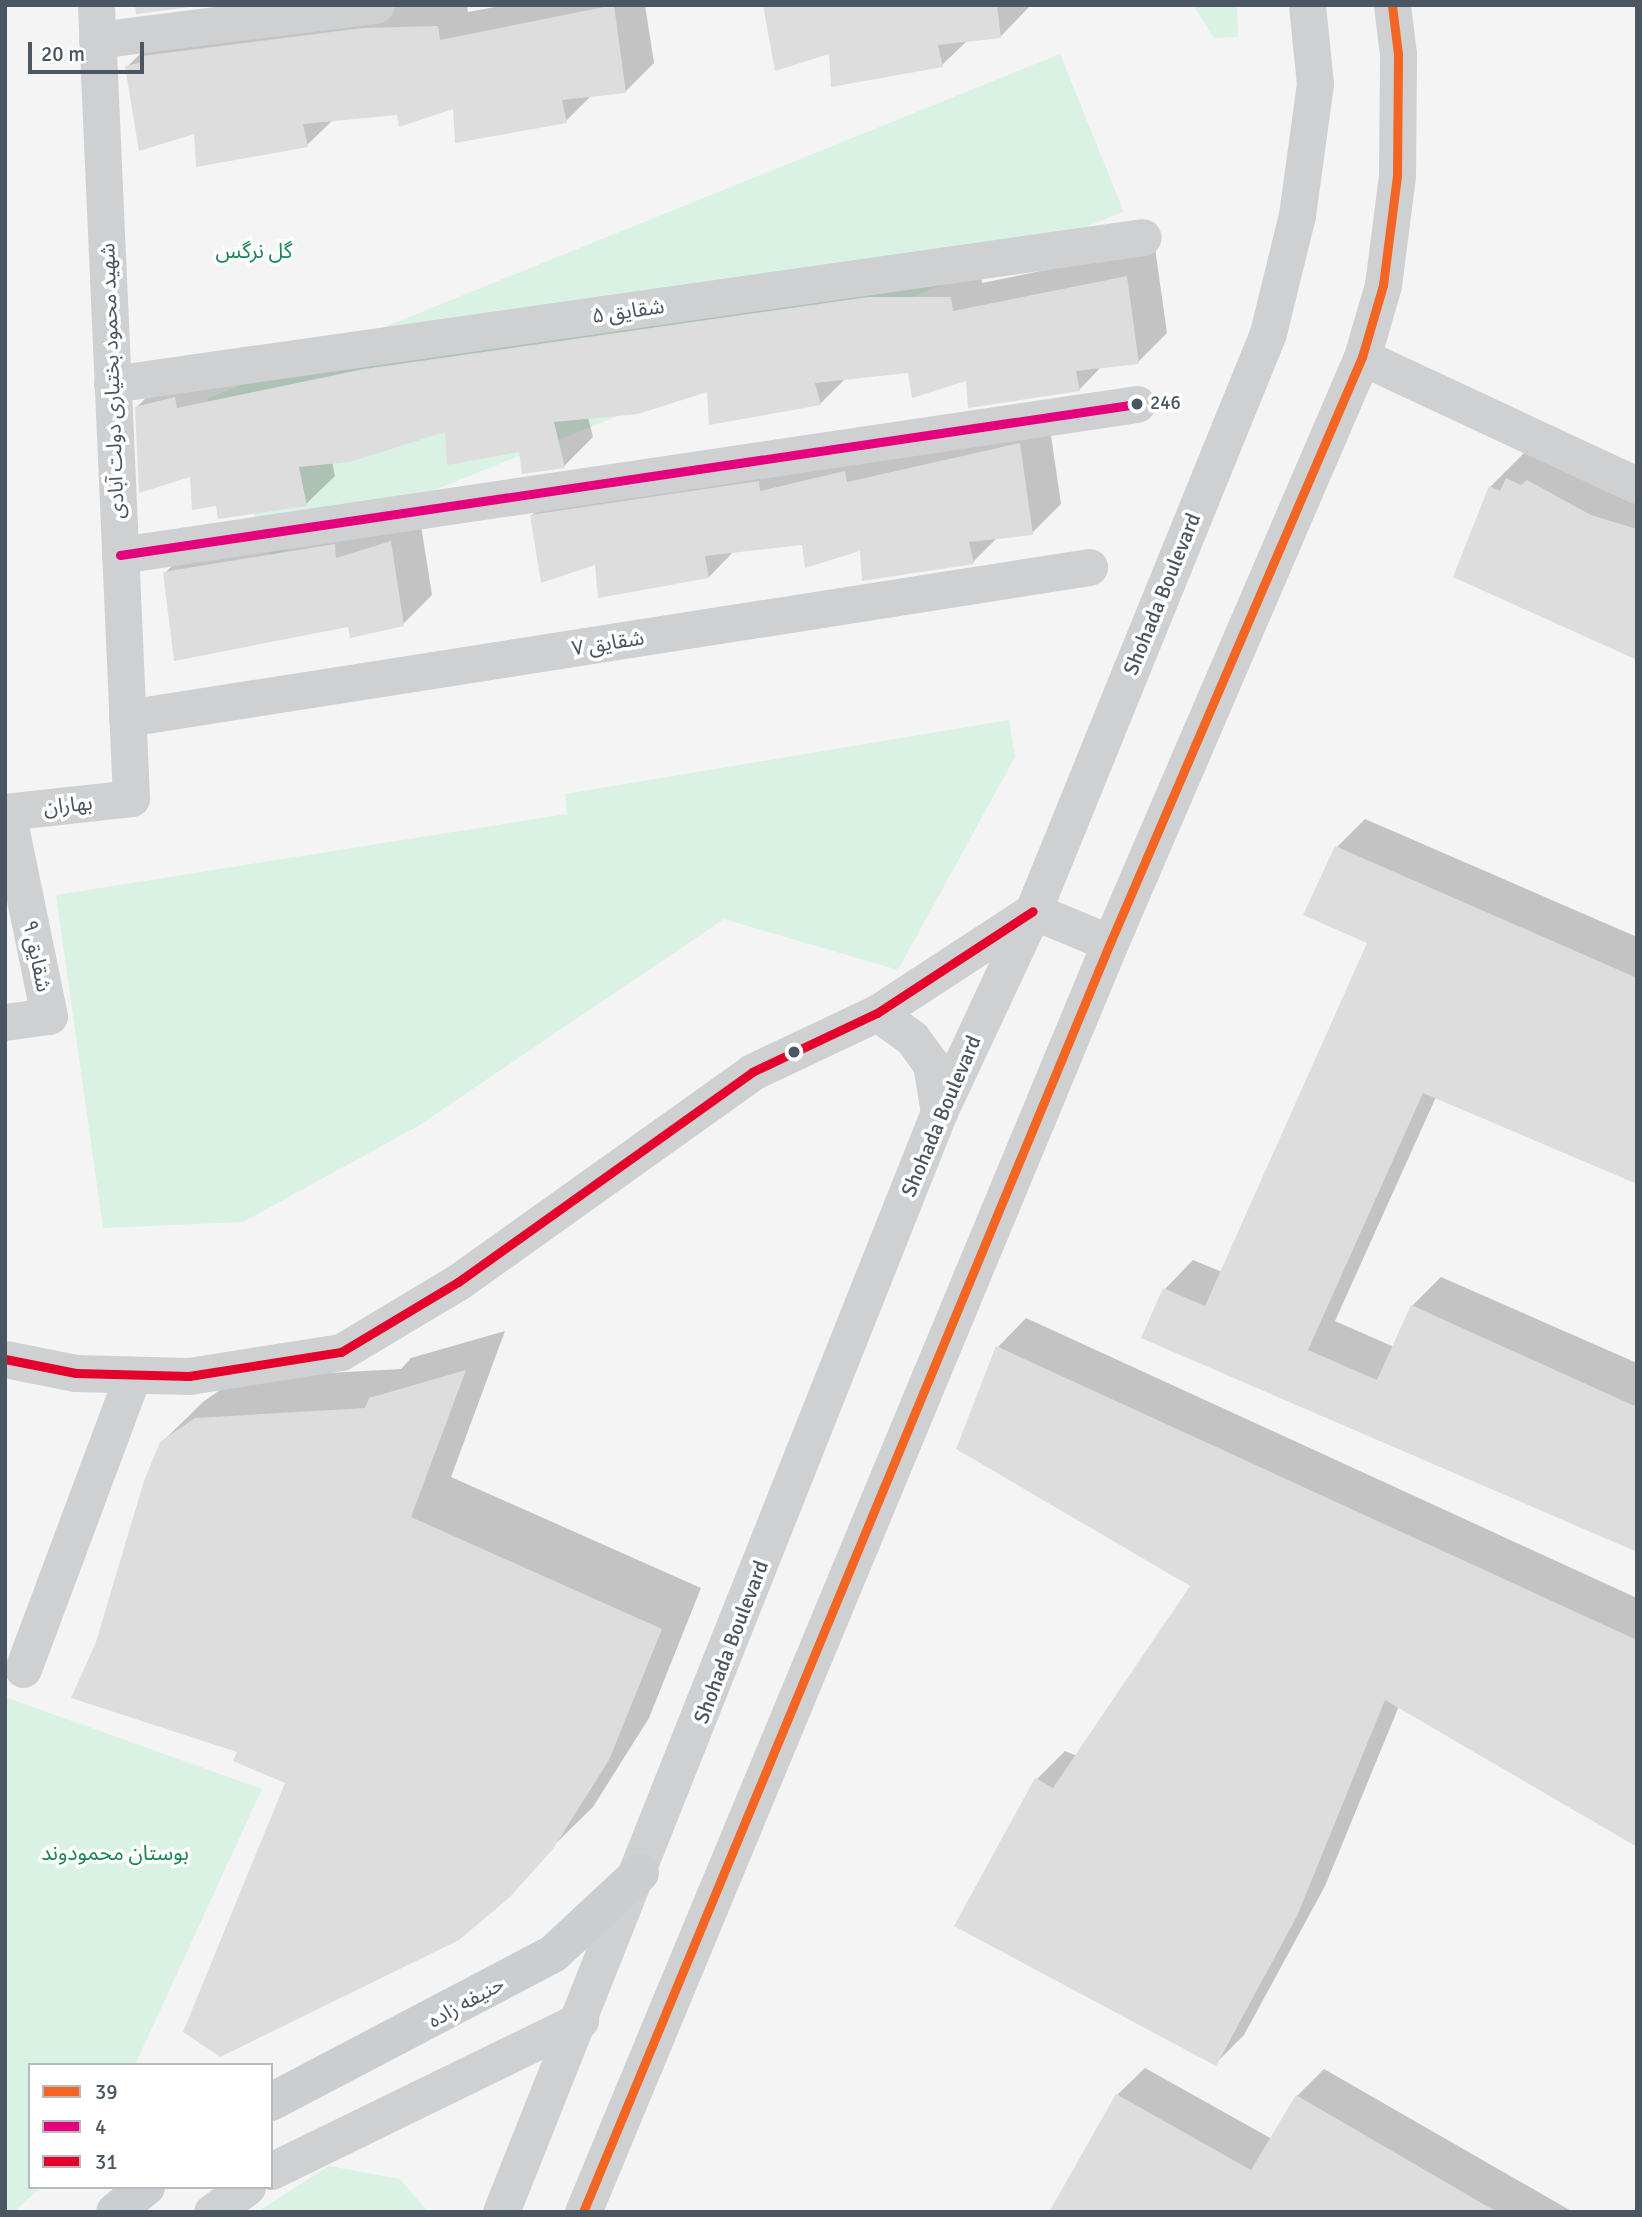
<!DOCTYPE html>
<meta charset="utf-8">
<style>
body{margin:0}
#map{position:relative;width:1642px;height:2217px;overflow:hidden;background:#f4f4f4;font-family:Signika,"Noto Sans Arabic",sans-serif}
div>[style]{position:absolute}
.green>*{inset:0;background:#d9f2e3;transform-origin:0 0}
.shadow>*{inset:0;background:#0003}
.building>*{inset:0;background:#ddddde}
.minor>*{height:37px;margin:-18.5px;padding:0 18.5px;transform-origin:18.5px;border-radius:18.5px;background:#ced0d2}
.major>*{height:38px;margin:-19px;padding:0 19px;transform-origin:19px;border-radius:19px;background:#caced1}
.bus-1>*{height:9px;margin:-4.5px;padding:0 4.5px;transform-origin:4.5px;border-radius:4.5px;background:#f26522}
.bus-2>*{height:9px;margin:-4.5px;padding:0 4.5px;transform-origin:4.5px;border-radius:4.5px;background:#e5007d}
.bus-3>*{height:9px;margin:-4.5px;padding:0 4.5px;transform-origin:4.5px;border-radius:4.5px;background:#e4002b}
.dots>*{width:19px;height:19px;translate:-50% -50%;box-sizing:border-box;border:4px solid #fff;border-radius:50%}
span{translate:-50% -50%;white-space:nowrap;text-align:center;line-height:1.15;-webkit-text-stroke:7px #fff;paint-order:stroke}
.bus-label{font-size:19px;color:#4a5661}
.left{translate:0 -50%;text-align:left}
.park-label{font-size:21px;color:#17864f}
.street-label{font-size:21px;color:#4a5661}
.frame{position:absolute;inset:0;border:7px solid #4a5661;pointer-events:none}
.legend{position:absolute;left:28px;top:2063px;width:245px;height:126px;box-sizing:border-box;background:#fff;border:2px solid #b7bbc0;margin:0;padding:9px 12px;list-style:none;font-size:21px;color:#4a5661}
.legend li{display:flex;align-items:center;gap:14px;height:35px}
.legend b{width:35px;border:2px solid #b7bbc0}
.scale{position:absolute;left:28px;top:42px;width:116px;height:32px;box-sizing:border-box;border:4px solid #4a5661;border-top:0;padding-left:9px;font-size:21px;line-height:24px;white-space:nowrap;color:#4a5661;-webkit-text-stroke:5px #fff;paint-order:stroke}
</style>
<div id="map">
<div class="green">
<div style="clip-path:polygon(1193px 5px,1237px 5px,1238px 37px,1214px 38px)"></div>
<div style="left:1060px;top:54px;width:170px;height:920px;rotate:68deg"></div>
<div style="clip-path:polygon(1009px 720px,1015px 757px,898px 970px,724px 919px,418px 1126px,243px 1222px,103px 1228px,56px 895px,567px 814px,565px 794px)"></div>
<div style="clip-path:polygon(5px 1697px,262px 1789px,135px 2065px,30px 2065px,30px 2187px,41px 2187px,14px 2212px,5px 2212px)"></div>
<div style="clip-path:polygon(329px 2166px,400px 2179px,428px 2212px,257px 2212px)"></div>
</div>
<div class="shadow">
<div style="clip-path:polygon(349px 5px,467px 5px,468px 12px,506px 5px,645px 5px,654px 63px,625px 92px,592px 95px,566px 121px,454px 107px,334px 119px,307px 145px,195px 131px,127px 67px,156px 38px)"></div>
<div style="clip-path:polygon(765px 5px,1029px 5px,1029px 7px,1001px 36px,968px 40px,942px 65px,831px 51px)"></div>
<div style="clip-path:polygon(1155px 248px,1167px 333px,1138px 362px,1102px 366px,1079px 390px,909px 371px,846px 378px,820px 404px,708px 390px,588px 417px,593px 437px,564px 466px,447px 429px,332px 462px,335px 476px,306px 504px,217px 504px,137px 407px,165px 378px,980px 269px,982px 283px)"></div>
<div style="clip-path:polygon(1048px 415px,1061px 504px,1032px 533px,998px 537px,973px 562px,803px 543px,734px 551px,709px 577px,597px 563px,531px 516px,560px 487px)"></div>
<div style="clip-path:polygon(1531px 446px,1637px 477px,1637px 658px,1490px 487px)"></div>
<div style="clip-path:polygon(419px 513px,432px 595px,403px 624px,350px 625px,165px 573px,194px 544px)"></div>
<div style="clip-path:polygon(1365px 819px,1637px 937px,1637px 1182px,1436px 1097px,1335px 1321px,1394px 1347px,1412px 1306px,1441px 1277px,1637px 1363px,1637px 1551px,1143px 1337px,1165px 1289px,1193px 1260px,1222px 1272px,1369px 943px,1337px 847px)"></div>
<div style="clip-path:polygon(1026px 1318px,1637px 1598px,1637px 1840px,1399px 1706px,1325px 1886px,1244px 2035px,1215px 2064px,1037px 1779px,1065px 1751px,1077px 1756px,1193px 1586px,998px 1347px)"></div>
<div style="clip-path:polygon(505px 1331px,451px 1477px,701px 1588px,649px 1718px,593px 1807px,551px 1848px,287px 1782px,98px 1643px,161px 1443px,203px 1402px,237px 1378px,401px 1369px,411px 1358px)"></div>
<div style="clip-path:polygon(1145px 2068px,1272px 2139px,1297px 2096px,1324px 2069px,1573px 2212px,1051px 2212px,1117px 2095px)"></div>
</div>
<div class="building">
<div style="clip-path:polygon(135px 5px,205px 5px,136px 14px)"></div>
<div style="clip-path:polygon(614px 5px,626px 93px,562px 100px,567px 123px,455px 143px,453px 109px,399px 127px,397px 115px,303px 124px,308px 147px,196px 167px,194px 134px,139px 151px,125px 66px,143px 62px,142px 56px,363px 28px,438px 26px,440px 40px)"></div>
<div style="clip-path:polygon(763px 5px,997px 5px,1001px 38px,938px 45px,943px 67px,831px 87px,829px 54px,775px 71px)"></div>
<div style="clip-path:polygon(1127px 276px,1139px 364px,1076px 371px,1080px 391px,968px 408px,966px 381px,912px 398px,908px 373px,815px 383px,821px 405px,709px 425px,707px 392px,638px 414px,554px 422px,565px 468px,522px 474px,519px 452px,447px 465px,445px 432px,350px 462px,299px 467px,307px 506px,218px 519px,216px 506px,192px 510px,190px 477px,139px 493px,135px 407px,175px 397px,177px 408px,364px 369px,868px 297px,951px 297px,953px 311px)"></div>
<div style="clip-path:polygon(1020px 443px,1033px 535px,969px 542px,974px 564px,862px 581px,860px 551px,805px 568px,802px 545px,705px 556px,709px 578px,598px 598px,595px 565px,541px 583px,530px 515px,759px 481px,760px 491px,845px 471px,847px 482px)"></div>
<div style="clip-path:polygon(1506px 478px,1521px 485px,1527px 480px,1591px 515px,1637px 529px,1637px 660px,1453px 577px,1489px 486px,1500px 491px)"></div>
<div style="clip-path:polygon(391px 541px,404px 626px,350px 638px,348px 627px,174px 661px,163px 572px,335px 544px,336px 558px)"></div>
<div style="clip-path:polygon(1335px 846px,1637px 978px,1637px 1184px,1423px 1093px,1308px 1350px,1377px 1380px,1411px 1305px,1637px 1407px,1637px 1552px,1141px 1338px,1163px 1288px,1205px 1306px,1367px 943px,1303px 915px)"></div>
<div style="clip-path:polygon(996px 1346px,1637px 1640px,1637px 1847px,1385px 1700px,1297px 1916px,1216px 2066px,954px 1926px,1035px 1778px,1053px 1788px,1190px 1586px,956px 1449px)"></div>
<div style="clip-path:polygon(466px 1370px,411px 1517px,662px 1629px,609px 1760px,553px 1849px,510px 1897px,459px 1940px,220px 2057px,183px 2032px,285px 1783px,233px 1761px,237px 1752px,71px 1698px,96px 1642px,144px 1481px,160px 1442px,195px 1418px,365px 1408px,369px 1398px)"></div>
<div style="clip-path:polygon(1116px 2094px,1251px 2170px,1296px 2095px,1497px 2212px,1049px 2212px)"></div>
</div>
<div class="minor">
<div style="left:97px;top:40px;width:281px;rotate:-7.2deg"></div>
<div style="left:1362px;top:357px;width:303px;rotate:25deg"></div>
<div style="left:112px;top:384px;width:1041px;rotate:-8.11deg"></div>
<div style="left:120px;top:555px;width:1028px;rotate:-8.45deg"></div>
<div style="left:127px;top:718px;width:974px;rotate:-8.92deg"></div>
<div style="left:5px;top:812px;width:127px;rotate:-6.3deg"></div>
<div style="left:131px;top:798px;width:794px;rotate:-92.53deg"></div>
<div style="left:1033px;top:911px;width:83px;rotate:22.6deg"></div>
<div style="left:877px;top:1013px;width:43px;rotate:35.5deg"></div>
<div style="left:912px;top:1038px;width:32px;rotate:54deg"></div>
<div style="left:931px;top:1064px;width:49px;rotate:80.5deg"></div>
<div style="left:5px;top:1022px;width:44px;rotate:-7.8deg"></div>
<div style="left:49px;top:1016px;width:208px;rotate:-101.6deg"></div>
<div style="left:5px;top:1359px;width:72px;rotate:11.2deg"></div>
<div style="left:76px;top:1373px;width:113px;rotate:1.5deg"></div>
<div style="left:189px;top:1376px;width:154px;rotate:-9deg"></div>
<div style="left:341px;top:1352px;width:136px;rotate:-30.9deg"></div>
<div style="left:458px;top:1282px;width:361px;rotate:-35.5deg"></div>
<div style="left:752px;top:1072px;width:138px;rotate:-25.3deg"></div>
<div style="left:877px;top:1013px;width:186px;rotate:-33.2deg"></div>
<div style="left:23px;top:1669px;width:314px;rotate:-69.5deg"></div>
<div style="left:271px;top:2171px;width:344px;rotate:-26deg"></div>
<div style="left:212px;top:2212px;width:43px;rotate:-35.5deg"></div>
<div style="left:501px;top:2212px;width:1184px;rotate:-68.29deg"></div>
<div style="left:939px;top:1112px;width:222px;rotate:-64.9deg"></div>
<div style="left:1033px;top:911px;width:624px;rotate:-67.87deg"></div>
<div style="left:1268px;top:333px;width:122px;rotate:-76.2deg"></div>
<div style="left:1297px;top:215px;width:132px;rotate:-82.2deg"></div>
<div style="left:1315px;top:84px;width:79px;rotate:-95.8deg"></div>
<div style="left:583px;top:2212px;width:1374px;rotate:-67.45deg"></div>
<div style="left:1110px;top:943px;width:638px;rotate:-66.73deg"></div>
<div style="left:1362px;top:357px;width:75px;rotate:-73.7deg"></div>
<div style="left:1383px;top:285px;width:111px;rotate:-82.7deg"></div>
<div style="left:1397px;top:175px;width:121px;rotate:-89.5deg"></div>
<div style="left:1398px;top:54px;width:49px;rotate:-97deg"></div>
</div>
<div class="major">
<div style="left:271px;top:2102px;width:318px;rotate:-27.7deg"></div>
<div style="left:553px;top:1954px;width:119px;rotate:-43deg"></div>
<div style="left:115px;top:2212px;width:40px;rotate:-39deg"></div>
</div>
<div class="bus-1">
<div style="left:583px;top:2212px;width:1374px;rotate:-67.45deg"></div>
<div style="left:1110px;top:943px;width:638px;rotate:-66.73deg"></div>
<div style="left:1362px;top:357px;width:75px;rotate:-73.7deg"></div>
<div style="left:1383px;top:285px;width:111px;rotate:-82.7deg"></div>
<div style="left:1397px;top:175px;width:121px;rotate:-89.5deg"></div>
<div style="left:1398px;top:54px;width:49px;rotate:-97deg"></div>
</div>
<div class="bus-2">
<div style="left:120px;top:555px;width:1028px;rotate:-8.45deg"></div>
</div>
<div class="bus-3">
<div style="left:5px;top:1359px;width:72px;rotate:11.2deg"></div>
<div style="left:76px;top:1373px;width:113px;rotate:1.5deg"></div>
<div style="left:189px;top:1376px;width:154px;rotate:-9deg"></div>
<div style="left:341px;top:1352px;width:136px;rotate:-30.9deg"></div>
<div style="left:458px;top:1282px;width:361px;rotate:-35.5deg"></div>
<div style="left:752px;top:1072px;width:138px;rotate:-25.3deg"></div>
<div style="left:877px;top:1013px;width:186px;rotate:-33.2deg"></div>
</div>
<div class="dots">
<div style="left:1137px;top:404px;background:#4a5661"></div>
<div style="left:794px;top:1052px;background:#4a5661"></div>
</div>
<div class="bus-label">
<span class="left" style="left:1150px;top:404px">246</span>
</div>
<div class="park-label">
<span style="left:254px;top:251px">گل نرگس</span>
<span style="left:115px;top:1853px">بوستان محمودوند</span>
</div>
<div class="street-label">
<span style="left:628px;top:311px;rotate:-8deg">شقایق ۵</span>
<span style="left:112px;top:381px;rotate:-92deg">شهید محمود بختیاری دولت آبادی</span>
<span style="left:1162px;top:594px;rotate:-68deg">Shohada Boulevard</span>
<span style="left:608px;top:643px;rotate:-9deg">شقایق ۷</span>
<span style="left:68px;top:805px;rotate:-6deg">بهاران</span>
<span style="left:37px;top:956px;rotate:78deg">شقایق ۹</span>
<span style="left:941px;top:1116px;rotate:-67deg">Shohada Boulevard</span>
<span style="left:731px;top:1642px;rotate:-69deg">Shohada Boulevard</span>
<span style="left:466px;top:2002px;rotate:-29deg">حنیفه زاده</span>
</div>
<div class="frame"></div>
<ul class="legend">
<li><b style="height:9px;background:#f26522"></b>39</li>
<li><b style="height:9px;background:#e5007d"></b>4</li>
<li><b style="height:9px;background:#e4002b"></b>31</li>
</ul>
<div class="scale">20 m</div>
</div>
